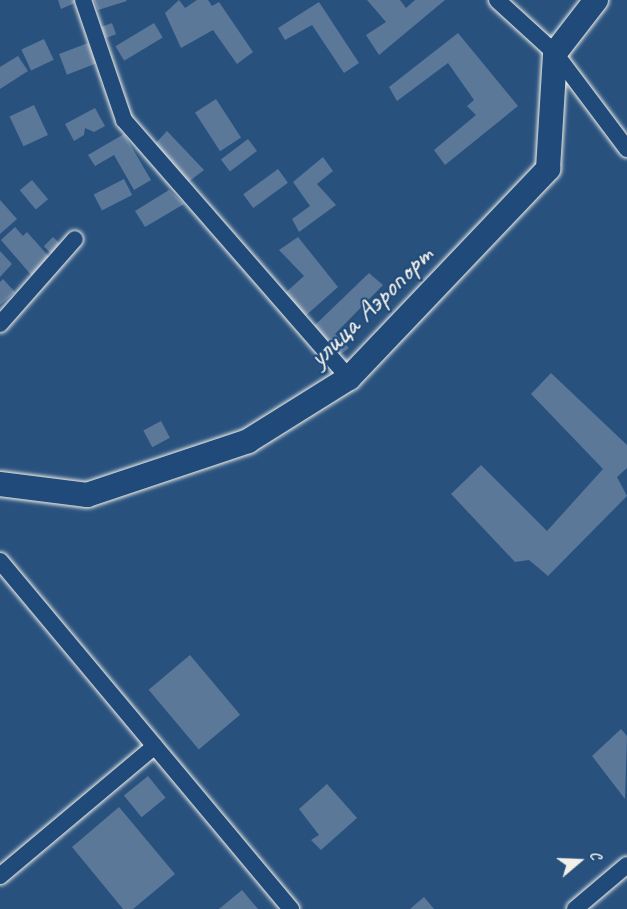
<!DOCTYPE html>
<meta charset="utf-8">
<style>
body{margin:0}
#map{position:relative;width:627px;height:909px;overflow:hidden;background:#28517e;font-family:Caveat,sans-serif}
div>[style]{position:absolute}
.building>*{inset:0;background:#5b7899;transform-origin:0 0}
.roads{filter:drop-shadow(0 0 2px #f4f1e8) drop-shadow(0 0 2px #f4f1e8)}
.minor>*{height:16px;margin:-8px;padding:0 8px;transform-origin:8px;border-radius:8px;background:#1f4a7a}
.secondary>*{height:24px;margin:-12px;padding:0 12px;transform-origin:12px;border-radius:12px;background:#1f4a7a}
span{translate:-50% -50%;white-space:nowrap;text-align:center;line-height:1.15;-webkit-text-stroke:4.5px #1f4a7a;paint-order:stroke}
.street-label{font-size:30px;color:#f4f1e8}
.north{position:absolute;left:549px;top:831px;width:60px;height:60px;-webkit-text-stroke:4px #1f4a7a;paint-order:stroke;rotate:71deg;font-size:16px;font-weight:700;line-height:24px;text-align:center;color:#f4f1e8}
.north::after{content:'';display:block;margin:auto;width:21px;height:27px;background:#f4f1e8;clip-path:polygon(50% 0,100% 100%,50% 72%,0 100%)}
</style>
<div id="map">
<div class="building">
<div style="clip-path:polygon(58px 0,82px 0,61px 9px)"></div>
<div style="clip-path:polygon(94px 0,126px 0,127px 1px,98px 10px)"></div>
<div style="clip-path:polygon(179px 0,185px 8px,197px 0,208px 0,212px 6px,219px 2px,253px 52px,237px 64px,213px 30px,181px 48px,165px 13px)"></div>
<div style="clip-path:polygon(367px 0,400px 0,406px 8px,415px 0,445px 0,379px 55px,366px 35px,386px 22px)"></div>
<div style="clip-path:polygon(319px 2px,359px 63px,344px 73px,312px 25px,285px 40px,278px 28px)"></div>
<div style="left:112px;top:23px;width:12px;height:11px;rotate:70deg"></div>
<div style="left:154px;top:23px;width:17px;height:45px;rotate:59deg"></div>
<div style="clip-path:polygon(458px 33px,518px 106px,445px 165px,434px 150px,476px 115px,467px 106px,474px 100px,448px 63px,397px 101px,389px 87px)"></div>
<div style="left:44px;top:39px;width:23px;height:25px;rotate:65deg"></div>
<div style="left:88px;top:43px;width:22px;height:31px;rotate:69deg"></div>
<div style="clip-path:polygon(18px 56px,28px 71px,0 89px,0 67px)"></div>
<div style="left:216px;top:99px;width:46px;height:25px;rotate:57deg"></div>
<div style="left:34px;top:105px;width:33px;height:27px;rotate:65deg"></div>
<div style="clip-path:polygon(95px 108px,105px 126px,94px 132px,85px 128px,84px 135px,74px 141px,65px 124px)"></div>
<div style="clip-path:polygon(167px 131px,204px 170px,187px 183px,154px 145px)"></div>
<div style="clip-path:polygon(124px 134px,151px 180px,134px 190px,114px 155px,95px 166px,88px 155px)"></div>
<div style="left:248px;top:139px;width:15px;height:34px;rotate:53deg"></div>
<div style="clip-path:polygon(323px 157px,333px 171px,317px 184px,336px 205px,299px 232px,292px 219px,310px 206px,293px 182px)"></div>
<div style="left:278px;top:169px;width:17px;height:43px;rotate:54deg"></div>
<div style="left:124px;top:179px;width:18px;height:34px;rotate:63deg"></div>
<div style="left:32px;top:180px;width:25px;height:16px;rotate:50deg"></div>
<div style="clip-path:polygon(169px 190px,184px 204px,145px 227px,135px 211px)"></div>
<div style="clip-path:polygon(0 200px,17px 219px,0 234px)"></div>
<div style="clip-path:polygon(15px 227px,23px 236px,27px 232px,51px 259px,32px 276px,1px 240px)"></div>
<div style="left:53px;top:237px;width:11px;height:13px;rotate:45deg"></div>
<div style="clip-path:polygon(298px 237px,338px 287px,303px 318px,283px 295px,304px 276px,279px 250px)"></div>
<div style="clip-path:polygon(0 251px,12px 264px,0 277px)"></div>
<div style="clip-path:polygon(369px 273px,383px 285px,335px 334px,349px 348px,338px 356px,314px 326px)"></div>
<div style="clip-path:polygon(3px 279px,15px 292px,0 305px,0 282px)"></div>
<div style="clip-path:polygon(551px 373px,627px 445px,627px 468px,617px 477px,627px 496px,548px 576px,529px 560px,515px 562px,451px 494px,481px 465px,547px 531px,603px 469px,531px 394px)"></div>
<div style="left:161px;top:421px;width:19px;height:20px;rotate:62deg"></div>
<div style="left:190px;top:655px;width:78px;height:54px;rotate:50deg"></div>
<div style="clip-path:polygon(621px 729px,627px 736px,625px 799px,592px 756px)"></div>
<div style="left:148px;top:776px;width:28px;height:31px;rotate:51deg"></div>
<div style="clip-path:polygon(327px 784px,357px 818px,321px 850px,311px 840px,319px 835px,299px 809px)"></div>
<div style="clip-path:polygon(119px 807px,175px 874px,133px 909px,123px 909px,72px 847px)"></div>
<div style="clip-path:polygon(242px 890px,258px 909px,219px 909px)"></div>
<div style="clip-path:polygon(424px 897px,434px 909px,410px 909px)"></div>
</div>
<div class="roads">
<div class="minor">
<div style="left:83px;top:0;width:127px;rotate:71.1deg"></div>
<div style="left:124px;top:120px;width:342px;rotate:48.9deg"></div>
<div style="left:497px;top:0;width:79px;rotate:42.4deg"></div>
<div style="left:555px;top:53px;width:120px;rotate:53.1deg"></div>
<div style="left:0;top:324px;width:113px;rotate:-48.6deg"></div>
<div style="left:0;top:561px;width:454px;rotate:50.1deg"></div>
<div style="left:0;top:876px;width:202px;rotate:-40deg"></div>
<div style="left:575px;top:909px;width:68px;rotate:-40.2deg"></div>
</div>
<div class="secondary">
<div style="left:0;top:484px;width:88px;rotate:7.2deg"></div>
<div style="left:87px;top:495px;width:170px;rotate:-18.5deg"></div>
<div style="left:248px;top:441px;width:119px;rotate:-32deg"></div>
<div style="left:349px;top:378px;width:289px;rotate:-46.4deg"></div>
<div style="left:548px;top:169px;width:116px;rotate:-86.5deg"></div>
<div style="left:555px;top:53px;width:67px;rotate:-52.3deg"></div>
</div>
</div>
<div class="street-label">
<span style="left:370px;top:306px;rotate:-44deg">улица Аэропорт</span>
</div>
<div class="north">С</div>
</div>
